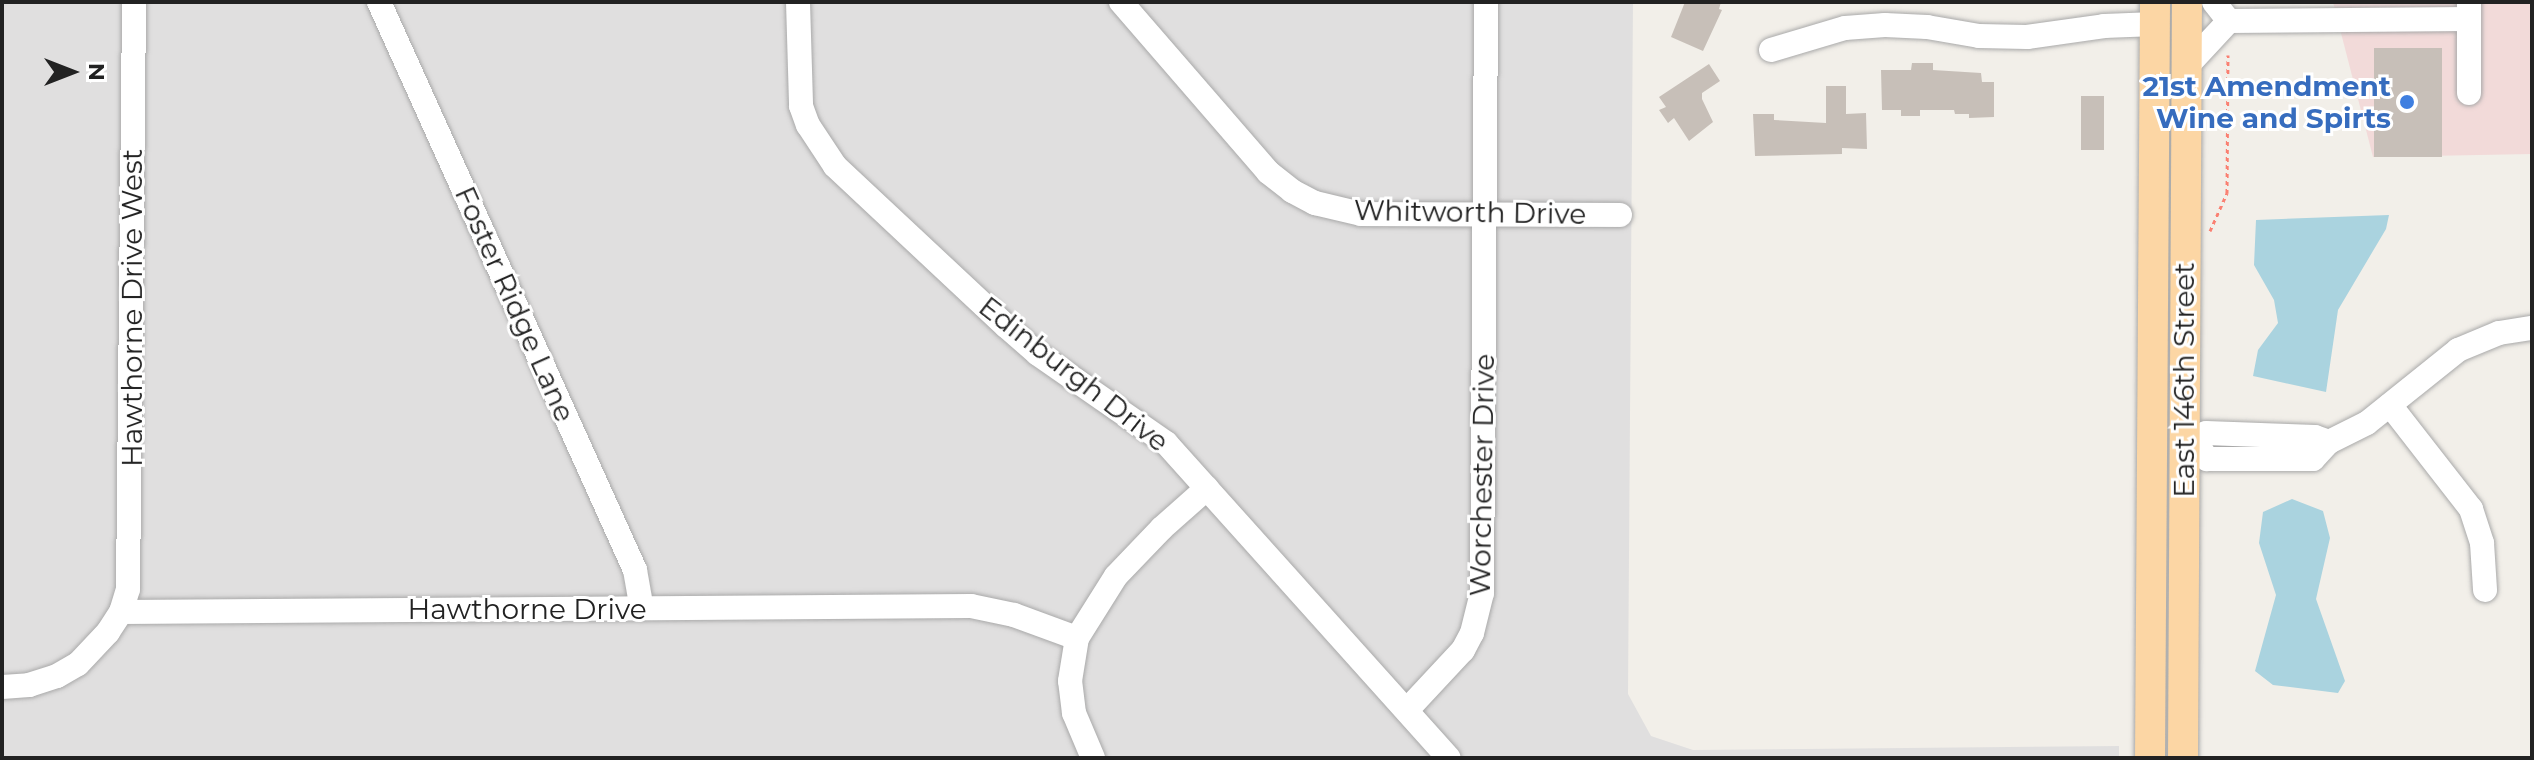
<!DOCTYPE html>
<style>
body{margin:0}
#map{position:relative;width:2534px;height:760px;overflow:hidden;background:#f2efe9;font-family:Montserrat,sans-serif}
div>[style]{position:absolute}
.residential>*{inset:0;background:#e0dfdf}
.commercial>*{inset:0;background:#f2dad9}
.water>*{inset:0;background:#aad3df}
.building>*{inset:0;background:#c7bfb8;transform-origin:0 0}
.path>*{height:3px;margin-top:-1.5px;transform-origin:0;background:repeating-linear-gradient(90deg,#fa8072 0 4px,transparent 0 8px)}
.roads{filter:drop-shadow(0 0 2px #a9a9a9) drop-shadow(0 0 2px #a9a9a9)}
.minor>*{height:24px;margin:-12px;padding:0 12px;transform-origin:12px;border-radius:12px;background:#fff}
.major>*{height:30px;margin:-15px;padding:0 15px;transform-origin:15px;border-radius:15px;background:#fcd6a4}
.dots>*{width:22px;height:22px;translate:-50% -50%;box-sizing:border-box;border:4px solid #fff;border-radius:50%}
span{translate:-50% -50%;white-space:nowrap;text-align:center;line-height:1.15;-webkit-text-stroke:6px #fff;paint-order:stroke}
.shop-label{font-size:28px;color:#366cbe;font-weight:700}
.right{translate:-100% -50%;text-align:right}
.street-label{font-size:28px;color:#222}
.frame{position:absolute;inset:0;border:4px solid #222;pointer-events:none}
.north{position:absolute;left:32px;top:32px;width:80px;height:80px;-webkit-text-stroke:6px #fff;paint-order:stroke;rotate:90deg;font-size:22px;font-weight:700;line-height:32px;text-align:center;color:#222}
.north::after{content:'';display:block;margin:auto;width:28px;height:36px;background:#222;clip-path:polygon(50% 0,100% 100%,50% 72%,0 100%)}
</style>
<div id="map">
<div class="residential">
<div style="clip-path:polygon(2px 2px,1633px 2px,1628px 694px,1651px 736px,1693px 750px,2119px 746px,2119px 758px,2px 758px)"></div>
</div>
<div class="commercial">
<div style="clip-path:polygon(2333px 2px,2532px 2px,2532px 154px,2373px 157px)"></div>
</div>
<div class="water">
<div style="clip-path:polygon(2389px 215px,2386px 229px,2338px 310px,2326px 392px,2253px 376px,2258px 350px,2278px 323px,2274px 300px,2254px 265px,2256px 220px)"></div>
<div style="clip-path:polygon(2292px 499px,2323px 511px,2330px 538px,2316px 599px,2345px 681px,2338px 693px,2273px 685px,2255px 671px,2276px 595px,2259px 543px,2263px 512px)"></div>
</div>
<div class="building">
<div style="clip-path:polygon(1685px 2px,1721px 2px,1719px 9px,1722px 10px,1703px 51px,1671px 37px)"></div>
<div style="left:2374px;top:48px;width:68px;height:109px"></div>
<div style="clip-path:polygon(1912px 63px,1933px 63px,1933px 70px,1981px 73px,1982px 82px,1994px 82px,1994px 117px,1969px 118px,1969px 114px,1955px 114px,1954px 110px,1920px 110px,1920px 116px,1901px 116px,1901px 110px,1882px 110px,1881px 70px,1911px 70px)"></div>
<div style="clip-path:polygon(1709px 64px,1720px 81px,1702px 93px,1702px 99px,1713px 122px,1689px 141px,1674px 118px,1668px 123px,1659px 110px,1666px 107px,1659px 97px)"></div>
<div style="clip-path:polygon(1826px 86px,1846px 86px,1846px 114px,1866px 113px,1867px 149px,1842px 148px,1842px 154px,1755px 156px,1753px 114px,1774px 114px,1774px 120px,1826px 123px)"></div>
<div style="left:2081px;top:96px;width:23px;height:54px"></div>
</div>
<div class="path">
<div style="left:2210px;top:231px;width:42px;rotate:-65.9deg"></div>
<div style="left:2227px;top:193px;width:138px;rotate:-89.6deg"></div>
</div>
<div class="roads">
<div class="minor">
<div style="left:379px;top:2px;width:623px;rotate:65.74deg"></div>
<div style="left:635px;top:570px;width:39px;rotate:80deg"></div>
<div style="left:798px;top:2px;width:104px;rotate:88.3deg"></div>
<div style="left:801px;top:106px;width:20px;rotate:70deg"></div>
<div style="left:808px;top:125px;width:49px;rotate:56.6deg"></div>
<div style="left:835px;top:166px;width:234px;rotate:43.1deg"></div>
<div style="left:1006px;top:326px;width:43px;rotate:41.2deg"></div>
<div style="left:1038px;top:354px;width:156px;rotate:34.8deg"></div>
<div style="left:1166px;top:443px;width:423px;rotate:48.1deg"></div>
<div style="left:1121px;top:2px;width:225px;rotate:49.1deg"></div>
<div style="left:1268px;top:172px;width:31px;rotate:38deg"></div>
<div style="left:1292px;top:191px;width:26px;rotate:28deg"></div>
<div style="left:1315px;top:203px;width:47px;rotate:13.4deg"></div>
<div style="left:1361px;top:214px;width:259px;rotate:0.2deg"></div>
<div style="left:2214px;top:2px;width:24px;rotate:52deg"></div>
<div style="left:2229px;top:21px;width:240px;rotate:-0.5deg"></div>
<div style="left:1771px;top:50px;width:77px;rotate:-16.6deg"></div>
<div style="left:1845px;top:28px;width:40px;rotate:-4.3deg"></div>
<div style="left:1885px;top:25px;width:42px;rotate:2.7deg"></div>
<div style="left:1927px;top:27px;width:53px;rotate:9.8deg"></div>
<div style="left:1979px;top:36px;width:48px;rotate:1.2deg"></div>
<div style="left:2027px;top:37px;width:78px;rotate:-8.1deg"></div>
<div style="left:2104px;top:26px;width:51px;rotate:-2.2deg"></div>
<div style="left:2187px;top:66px;width:62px;rotate:-47deg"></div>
<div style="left:2469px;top:93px;width:91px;rotate:-90deg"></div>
<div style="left:2390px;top:405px;width:132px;rotate:52.1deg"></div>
<div style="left:2471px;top:509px;width:36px;rotate:72deg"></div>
<div style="left:2482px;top:543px;width:47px;rotate:86.3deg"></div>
<div style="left:2198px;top:445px;width:17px;rotate:57deg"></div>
<div style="left:2207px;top:459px;width:106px"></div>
<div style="left:2313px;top:459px;width:23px;rotate:-47deg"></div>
<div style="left:2329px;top:442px;width:42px;rotate:-26.6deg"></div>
<div style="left:2367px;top:423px;width:117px;rotate:-38.7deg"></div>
<div style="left:2458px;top:350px;width:44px;rotate:-22.5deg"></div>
<div style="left:2499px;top:333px;width:33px;rotate:-9deg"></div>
<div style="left:2198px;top:445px;width:14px;rotate:-56deg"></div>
<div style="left:2206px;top:433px;width:109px;rotate:2.1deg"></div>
<div style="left:2315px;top:437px;width:15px;rotate:20deg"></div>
<div style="left:121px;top:612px;width:850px;rotate:-0.4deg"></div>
<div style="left:971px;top:606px;width:44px;rotate:11.8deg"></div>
<div style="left:1014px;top:615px;width:67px;rotate:20.1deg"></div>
<div style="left:2px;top:687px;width:27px;rotate:-4deg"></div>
<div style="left:29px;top:685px;width:29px;rotate:-18deg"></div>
<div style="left:57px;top:676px;width:24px;rotate:-30deg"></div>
<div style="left:78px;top:664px;width:44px;rotate:-46.8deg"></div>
<div style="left:108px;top:632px;width:24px;rotate:-57deg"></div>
<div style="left:121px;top:612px;width:24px;rotate:-73deg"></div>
<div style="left:128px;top:589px;width:587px;rotate:-89.41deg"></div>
<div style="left:1407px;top:710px;width:82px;rotate:-47deg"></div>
<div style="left:1463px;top:650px;width:19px;rotate:-62deg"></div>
<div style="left:1472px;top:633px;width:41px;rotate:-76deg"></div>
<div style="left:1482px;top:593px;width:591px;rotate:-89.61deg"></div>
<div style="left:1093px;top:758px;width:49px;rotate:-112.9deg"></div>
<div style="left:1074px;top:713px;width:32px;rotate:-97deg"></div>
<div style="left:1070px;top:681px;width:44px;rotate:-80.8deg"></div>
<div style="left:1077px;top:638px;width:73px;rotate:-57.8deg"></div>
<div style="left:1116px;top:576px;width:66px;rotate:-46.2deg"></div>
<div style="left:1162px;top:528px;width:60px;rotate:-41.6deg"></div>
</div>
<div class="major">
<div style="left:2150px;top:758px;width:756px;rotate:-89.62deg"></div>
<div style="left:2183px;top:758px;width:756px;rotate:-89.7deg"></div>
</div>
</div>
<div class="dots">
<div style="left:2407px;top:102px;background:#3f7fe0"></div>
</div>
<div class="shop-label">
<span class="right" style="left:2391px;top:102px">21st Amendment<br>Wine and Spirts</span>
</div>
<div class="street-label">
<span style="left:1470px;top:212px;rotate:1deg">Whitworth Drive</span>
<span style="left:515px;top:304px;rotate:66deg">Foster Ridge Lane</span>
<span style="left:132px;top:308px;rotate:-90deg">Hawthorne Drive West</span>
<span style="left:1074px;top:374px;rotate:38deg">Edinburgh Drive</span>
<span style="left:2184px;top:380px;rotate:-90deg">East 146th Street</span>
<span style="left:1482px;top:475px;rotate:-89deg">Worchester Drive</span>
<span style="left:527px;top:609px">Hawthorne Drive</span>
</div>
<div class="frame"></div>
<div class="north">N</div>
</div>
